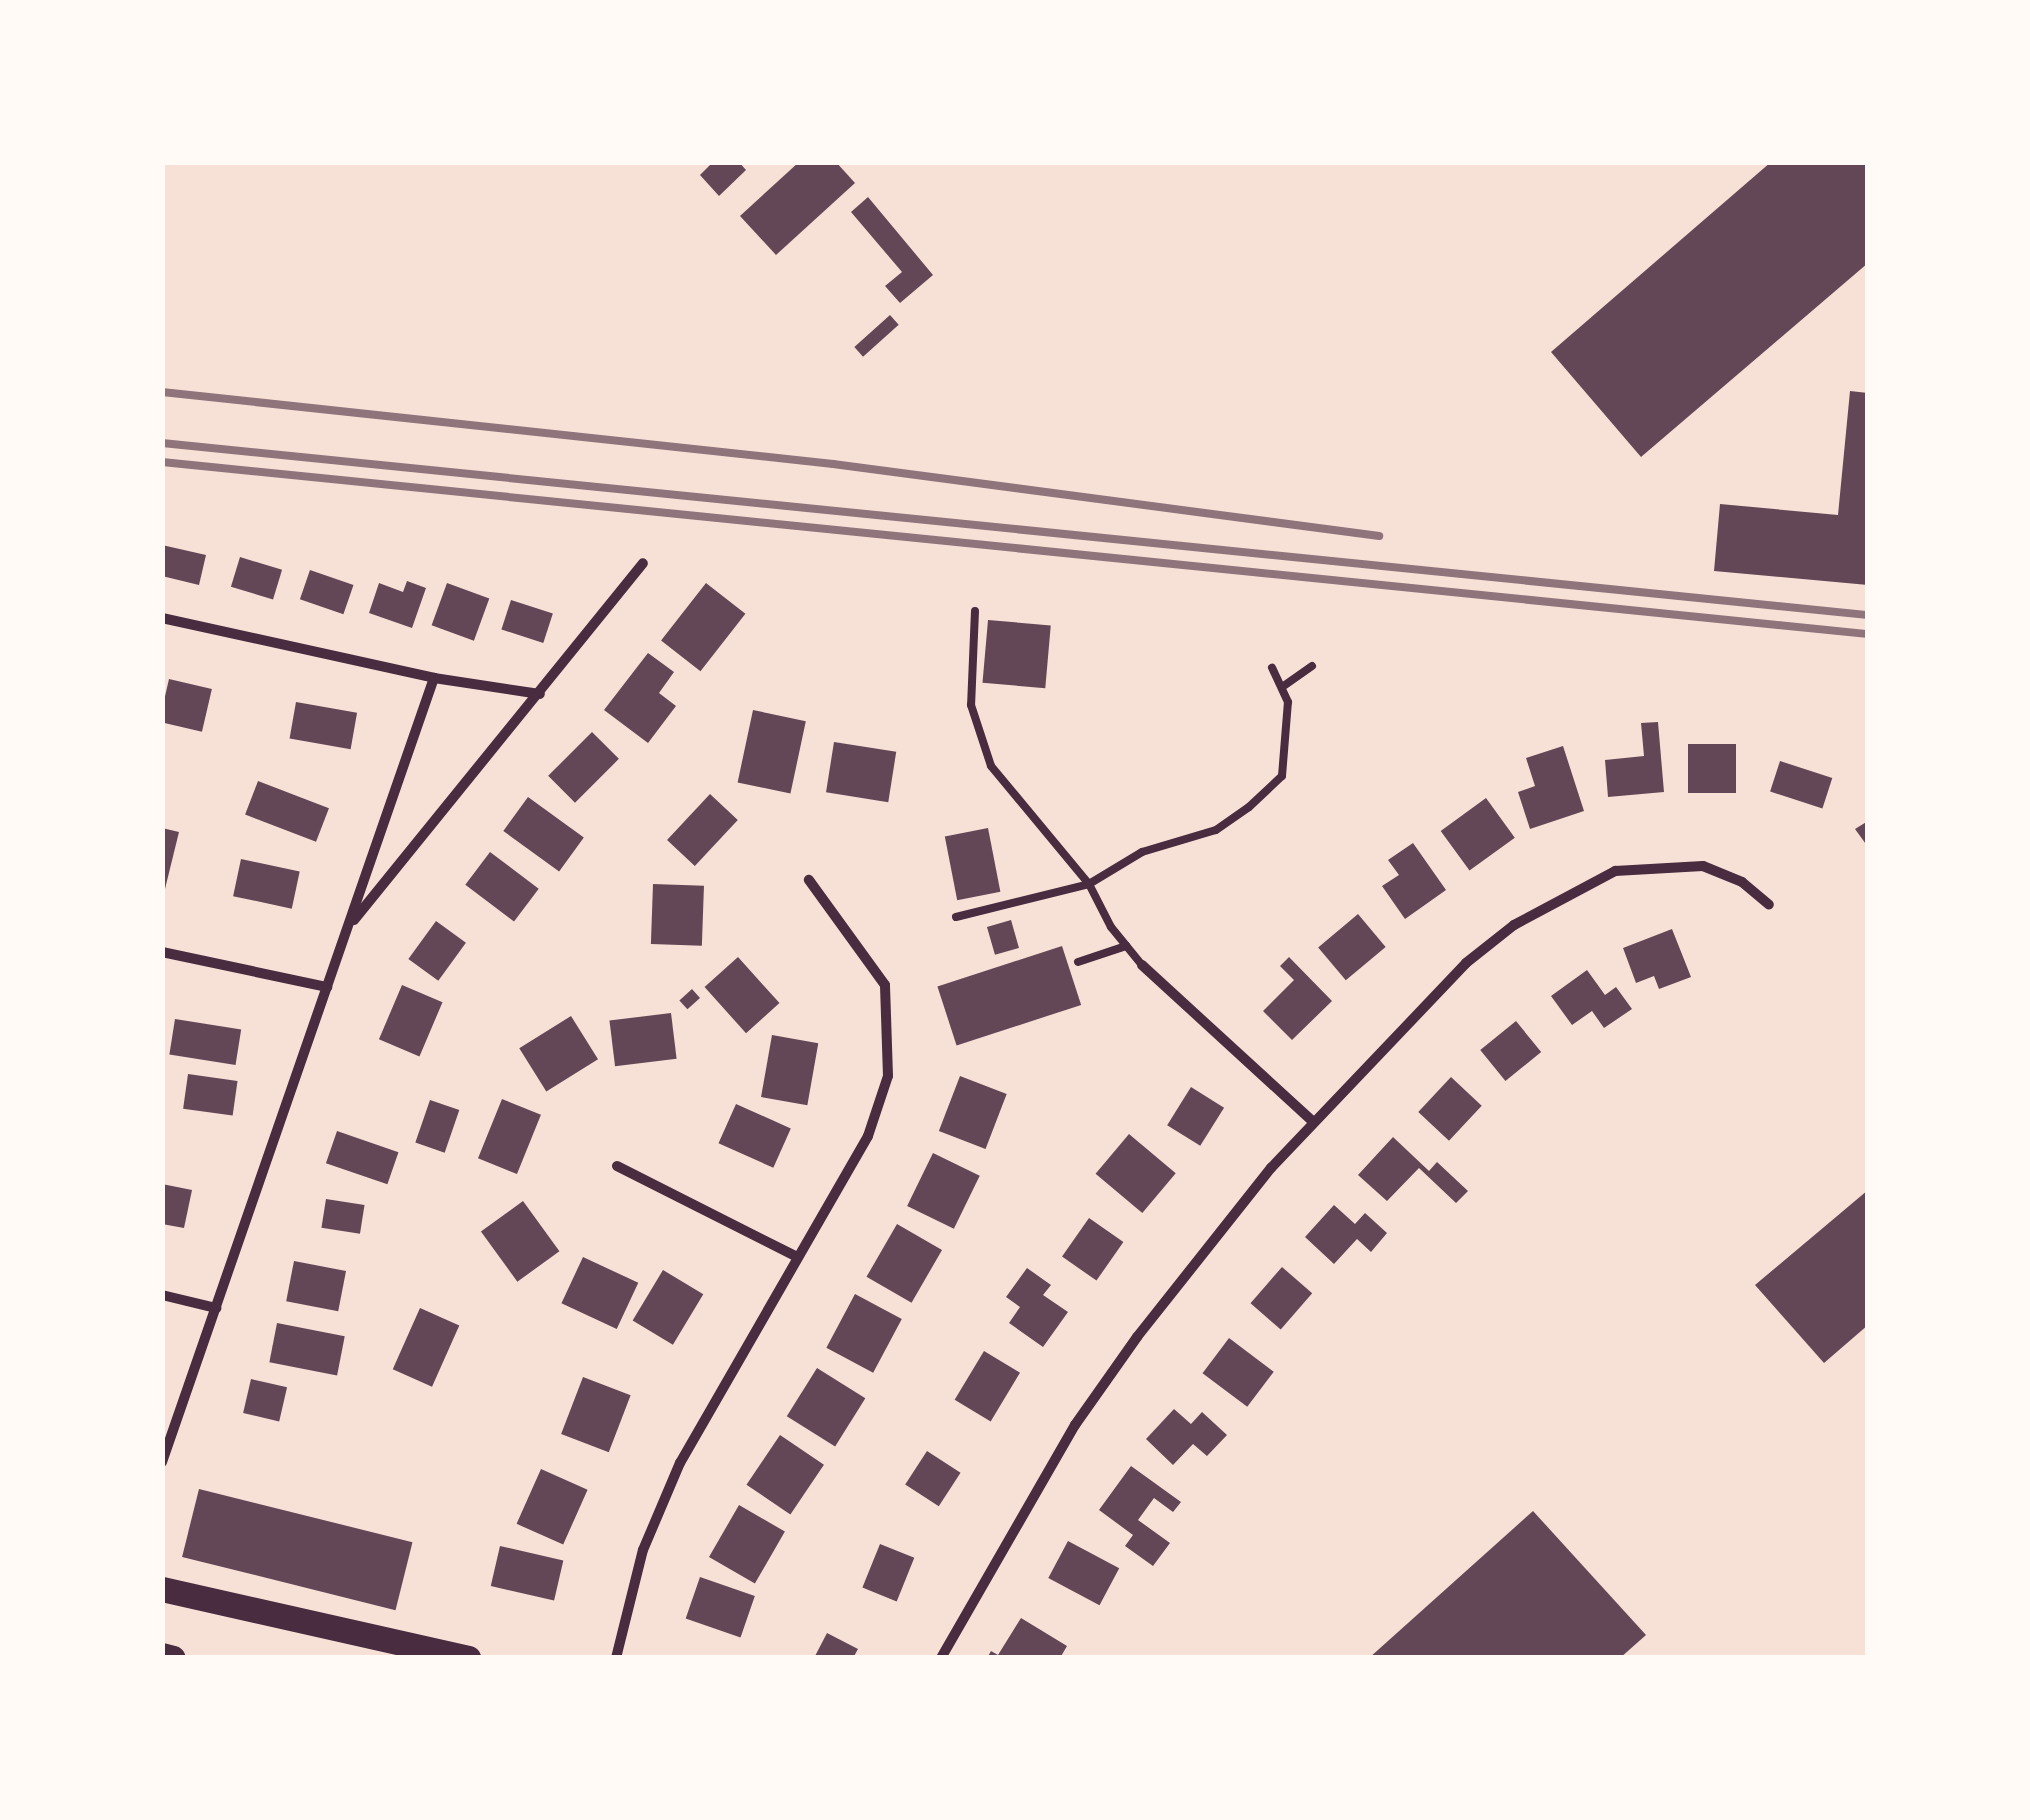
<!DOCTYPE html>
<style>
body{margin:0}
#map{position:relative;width:2030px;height:1820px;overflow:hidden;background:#f7e1d7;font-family:"Fira Sans Condensed",sans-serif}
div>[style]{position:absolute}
.building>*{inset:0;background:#644757;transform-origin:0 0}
.service>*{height:8px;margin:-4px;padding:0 4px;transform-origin:4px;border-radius:4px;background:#4a2c40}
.minor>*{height:10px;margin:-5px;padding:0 5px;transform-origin:5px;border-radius:5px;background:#4a2c40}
.primary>*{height:25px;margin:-12.5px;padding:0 12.5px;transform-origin:12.5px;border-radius:12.5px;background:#4a2c40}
.rail>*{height:8px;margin:-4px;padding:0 4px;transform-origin:4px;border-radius:4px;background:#8f747c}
span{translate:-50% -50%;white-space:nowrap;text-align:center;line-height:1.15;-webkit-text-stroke:8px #fffaf5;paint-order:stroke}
.frame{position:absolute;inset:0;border:165px solid #fffaf5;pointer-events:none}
</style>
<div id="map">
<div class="building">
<div style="clip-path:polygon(713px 162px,739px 162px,746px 170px,719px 196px,700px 175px)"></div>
<div style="clip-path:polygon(799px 162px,836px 162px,855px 183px,776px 255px,740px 216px)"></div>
<div style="clip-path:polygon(1771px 162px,1868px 162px,1868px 263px,1641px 457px,1551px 352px)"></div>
<div style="clip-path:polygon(868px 197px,933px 275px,900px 303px,885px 286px,902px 272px,851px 212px)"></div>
<div style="left:890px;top:315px;width:13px;height:48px;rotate:48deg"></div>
<div style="clip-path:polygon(1850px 391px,1868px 393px,1868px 585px,1714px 571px,1720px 504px,1838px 515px)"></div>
<div style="clip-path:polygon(162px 545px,206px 555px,199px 585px,162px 576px)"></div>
<div style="left:240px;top:557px;width:44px;height:31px;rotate:17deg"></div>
<div style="left:310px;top:570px;width:46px;height:31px;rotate:19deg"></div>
<div style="clip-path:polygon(407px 581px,426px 588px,412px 628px,369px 613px,379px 583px,403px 592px)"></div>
<div style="left:447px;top:583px;width:45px;height:45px;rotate:20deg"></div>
<div style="left:706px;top:583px;width:50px;height:73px;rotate:38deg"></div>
<div style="left:511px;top:600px;width:44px;height:31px;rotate:18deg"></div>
<div style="left:988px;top:620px;width:63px;height:63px;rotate:5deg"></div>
<div style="clip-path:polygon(648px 653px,674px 672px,659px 693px,676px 706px,648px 743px,604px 710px)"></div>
<div style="left:169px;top:679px;width:44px;height:44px;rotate:13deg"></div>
<div style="left:296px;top:702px;width:62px;height:37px;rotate:10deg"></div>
<div style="left:753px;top:710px;width:54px;height:74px;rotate:12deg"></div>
<div style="clip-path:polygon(1658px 722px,1664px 792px,1608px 797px,1605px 760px,1644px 756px,1641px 723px)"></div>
<div style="left:592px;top:732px;width:38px;height:62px;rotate:45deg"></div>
<div style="left:834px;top:742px;width:63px;height:51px;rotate:9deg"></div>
<div style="left:1688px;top:744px;width:48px;height:49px"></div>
<div style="clip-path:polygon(1563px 746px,1584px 811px,1530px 829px,1518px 792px,1535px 786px,1526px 758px)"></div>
<div style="left:1780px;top:761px;width:55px;height:32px;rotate:18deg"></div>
<div style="left:258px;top:781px;width:76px;height:36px;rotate:21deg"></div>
<div style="left:710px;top:794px;width:38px;height:63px;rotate:43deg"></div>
<div style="left:528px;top:797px;width:69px;height:42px;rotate:36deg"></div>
<div style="left:1486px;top:798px;width:49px;height:56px;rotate:54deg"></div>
<div style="clip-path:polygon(1868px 821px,1868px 847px,1855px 829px)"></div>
<div style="clip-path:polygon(162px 828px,179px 832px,164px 893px,162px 893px)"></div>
<div style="left:988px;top:828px;width:65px;height:44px;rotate:79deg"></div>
<div style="clip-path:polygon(1413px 843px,1446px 890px,1405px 919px,1382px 886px,1399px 875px,1388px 860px)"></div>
<div style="left:490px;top:852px;width:61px;height:41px;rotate:37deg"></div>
<div style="left:241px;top:859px;width:60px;height:38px;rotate:12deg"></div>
<div style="left:653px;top:884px;width:51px;height:60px;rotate:2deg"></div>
<div style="left:1358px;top:914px;width:43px;height:52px;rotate:50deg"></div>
<div style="left:1011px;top:920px;width:29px;height:25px;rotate:74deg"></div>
<div style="left:436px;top:921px;width:37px;height:47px;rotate:36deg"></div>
<div style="clip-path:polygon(1672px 929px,1691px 977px,1659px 989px,1654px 976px,1636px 983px,1623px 948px)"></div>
<div style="left:1062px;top:946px;width:62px;height:131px;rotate:72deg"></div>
<div style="left:738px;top:957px;width:62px;height:45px;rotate:48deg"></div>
<div style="clip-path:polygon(1289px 957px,1332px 1001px,1292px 1040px,1263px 1011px,1294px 980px,1280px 966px)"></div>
<div style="clip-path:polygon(1587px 970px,1605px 995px,1616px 987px,1632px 1009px,1604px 1028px,1592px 1011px,1572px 1025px,1551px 996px)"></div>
<div style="left:402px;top:985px;width:44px;height:59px;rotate:23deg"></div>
<div style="left:692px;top:989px;width:12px;height:17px;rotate:48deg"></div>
<div style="left:671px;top:1013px;width:46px;height:62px;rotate:83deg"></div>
<div style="left:571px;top:1016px;width:51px;height:61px;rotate:58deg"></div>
<div style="left:175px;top:1019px;width:67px;height:36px;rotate:9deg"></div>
<div style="left:1516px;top:1021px;width:40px;height:46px;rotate:51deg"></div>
<div style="left:772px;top:1035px;width:47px;height:63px;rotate:10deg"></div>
<div style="left:188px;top:1074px;width:50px;height:35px;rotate:8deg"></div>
<div style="left:960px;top:1076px;width:50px;height:59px;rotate:21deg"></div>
<div style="left:1451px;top:1077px;width:42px;height:48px;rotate:43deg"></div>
<div style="left:1191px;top:1087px;width:39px;height:45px;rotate:32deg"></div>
<div style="left:502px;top:1099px;width:42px;height:64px;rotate:22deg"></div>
<div style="left:430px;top:1100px;width:31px;height:45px;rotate:19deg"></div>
<div style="left:736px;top:1104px;width:60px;height:43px;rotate:24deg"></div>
<div style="left:337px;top:1131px;width:65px;height:34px;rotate:19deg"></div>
<div style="left:1129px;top:1134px;width:61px;height:52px;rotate:40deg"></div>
<div style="clip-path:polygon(1393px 1137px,1429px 1171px,1437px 1162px,1468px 1191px,1456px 1203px,1419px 1168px,1387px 1201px,1358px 1175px)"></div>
<div style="left:933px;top:1153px;width:52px;height:59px;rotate:26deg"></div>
<div style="clip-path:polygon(162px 1184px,192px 1190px,184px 1228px,162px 1224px)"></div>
<div style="clip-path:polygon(1868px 1190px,1868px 1325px,1824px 1363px,1755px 1285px)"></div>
<div style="left:326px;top:1199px;width:39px;height:29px;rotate:9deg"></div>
<div style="left:523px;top:1201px;width:62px;height:52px;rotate:54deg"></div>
<div style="clip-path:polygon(1334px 1205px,1355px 1224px,1365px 1213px,1387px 1233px,1371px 1252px,1357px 1239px,1334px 1264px,1305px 1237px)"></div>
<div style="left:1089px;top:1218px;width:42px;height:47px;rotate:35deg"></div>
<div style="left:897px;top:1224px;width:52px;height:61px;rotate:30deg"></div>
<div style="left:583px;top:1257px;width:61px;height:51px;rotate:25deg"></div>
<div style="left:294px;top:1261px;width:53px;height:41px;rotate:11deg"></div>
<div style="left:1282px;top:1267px;width:40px;height:48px;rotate:41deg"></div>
<div style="clip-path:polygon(1027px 1268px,1051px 1285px,1043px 1295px,1068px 1312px,1043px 1347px,1009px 1323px,1020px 1307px,1006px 1297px)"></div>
<div style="left:663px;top:1270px;width:47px;height:59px;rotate:31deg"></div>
<div style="left:855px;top:1294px;width:53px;height:61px;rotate:28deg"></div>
<div style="left:420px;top:1308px;width:43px;height:67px;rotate:24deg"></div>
<div style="left:277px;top:1323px;width:69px;height:40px;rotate:11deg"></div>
<div style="left:1229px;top:1338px;width:56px;height:44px;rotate:37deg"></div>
<div style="left:984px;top:1351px;width:42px;height:57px;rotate:31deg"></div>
<div style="left:817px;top:1368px;width:57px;height:57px;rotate:32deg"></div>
<div style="left:583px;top:1377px;width:51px;height:61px;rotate:21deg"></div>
<div style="left:251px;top:1379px;width:37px;height:35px;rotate:13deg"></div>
<div style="clip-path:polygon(1174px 1409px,1191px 1424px,1202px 1412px,1227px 1435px,1207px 1456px,1193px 1444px,1173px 1465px,1146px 1439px)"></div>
<div style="left:780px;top:1435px;width:53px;height:60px;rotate:34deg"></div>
<div style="left:927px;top:1451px;width:40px;height:40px;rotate:33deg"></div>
<div style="clip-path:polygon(1131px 1466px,1181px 1502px,1173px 1512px,1154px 1498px,1138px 1520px,1170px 1543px,1153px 1566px,1125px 1546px,1133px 1535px,1099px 1510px)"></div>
<div style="left:541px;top:1469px;width:51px;height:60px;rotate:24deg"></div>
<div style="left:199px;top:1489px;width:220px;height:70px;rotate:14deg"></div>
<div style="left:739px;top:1505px;width:53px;height:60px;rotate:30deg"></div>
<div style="clip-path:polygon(1533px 1511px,1646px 1635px,1620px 1658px,1369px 1658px)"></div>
<div style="left:1068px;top:1541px;width:58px;height:42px;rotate:28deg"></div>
<div style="left:880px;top:1544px;width:37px;height:47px;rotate:22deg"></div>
<div style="left:500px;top:1546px;width:65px;height:41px;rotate:13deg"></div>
<div style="left:700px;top:1577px;width:58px;height:44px;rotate:19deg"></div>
<div style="clip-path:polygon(1021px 1618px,1067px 1646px,1060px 1658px,987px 1658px,991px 1651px,998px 1655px)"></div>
<div style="clip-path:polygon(827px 1633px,858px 1649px,853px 1658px,814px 1658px)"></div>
</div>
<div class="service">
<div style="left:975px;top:611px;width:94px;rotate:92.4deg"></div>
<div style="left:971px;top:705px;width:64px;rotate:71.8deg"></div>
<div style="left:991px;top:766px;width:153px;rotate:50.3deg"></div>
<div style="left:1089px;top:884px;width:48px;rotate:62.9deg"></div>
<div style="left:1111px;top:927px;width:49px;rotate:50.8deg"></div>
<div style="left:1285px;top:685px;width:33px;rotate:-35deg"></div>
<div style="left:956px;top:917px;width:137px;rotate:-13.9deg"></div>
<div style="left:1089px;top:884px;width:62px;rotate:-31.1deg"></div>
<div style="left:1142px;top:852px;width:77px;rotate:-16.6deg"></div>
<div style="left:1216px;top:830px;width:40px;rotate:-34.9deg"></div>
<div style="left:1249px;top:807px;width:45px;rotate:-43.2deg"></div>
<div style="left:1282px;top:776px;width:74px;rotate:-85.4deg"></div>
<div style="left:1288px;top:702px;width:38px;rotate:-115deg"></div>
<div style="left:1078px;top:962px;width:51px;rotate:-18.4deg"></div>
</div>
<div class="minor">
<div style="left:162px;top:618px;width:279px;rotate:12.4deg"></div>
<div style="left:434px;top:678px;width:107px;rotate:8.6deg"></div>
<div style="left:354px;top:920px;width:459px;rotate:-51deg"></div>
<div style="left:162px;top:952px;width:169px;rotate:12deg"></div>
<div style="left:1142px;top:965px;width:231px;rotate:42.5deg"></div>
<div style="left:617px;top:1166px;width:202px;rotate:26.8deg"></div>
<div style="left:162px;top:1295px;width:56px;rotate:13.5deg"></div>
<div style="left:162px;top:1462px;width:830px;rotate:-70.87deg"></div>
<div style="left:616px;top:1658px;width:111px;rotate:-76deg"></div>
<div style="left:643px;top:1550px;width:95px;rotate:-67deg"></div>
<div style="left:680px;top:1463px;width:377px;rotate:-60.1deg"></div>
<div style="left:868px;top:1136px;width:63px;rotate:-71.6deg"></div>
<div style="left:888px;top:1076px;width:91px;rotate:-91.9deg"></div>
<div style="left:885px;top:985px;width:130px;rotate:-125.9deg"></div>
<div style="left:941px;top:1658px;width:269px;rotate:-60.1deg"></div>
<div style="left:1075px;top:1425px;width:108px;rotate:-54.8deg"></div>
<div style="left:1137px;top:1337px;width:216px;rotate:-51.6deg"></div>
<div style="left:1271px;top:1168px;width:283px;rotate:-46.4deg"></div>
<div style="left:1466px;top:963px;width:61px;rotate:-38.4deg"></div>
<div style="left:1514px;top:925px;width:115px;rotate:-28.1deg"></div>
<div style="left:1615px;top:871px;width:88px;rotate:-3.3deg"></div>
<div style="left:1703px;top:866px;width:42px;rotate:22.3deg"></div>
<div style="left:1742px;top:882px;width:35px;rotate:40deg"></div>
</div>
<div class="primary">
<div style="left:162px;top:1589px;width:314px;rotate:12.7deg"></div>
<div style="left:162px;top:1655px;width:11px;rotate:15deg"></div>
</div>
<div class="rail">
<div style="left:162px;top:392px;width:675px;rotate:6.12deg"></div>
<div style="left:833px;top:464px;width:551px;rotate:7.51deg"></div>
<div style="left:162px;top:443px;width:1715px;rotate:5.76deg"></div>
<div style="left:162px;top:462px;width:1715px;rotate:5.76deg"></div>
</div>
<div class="frame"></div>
</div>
